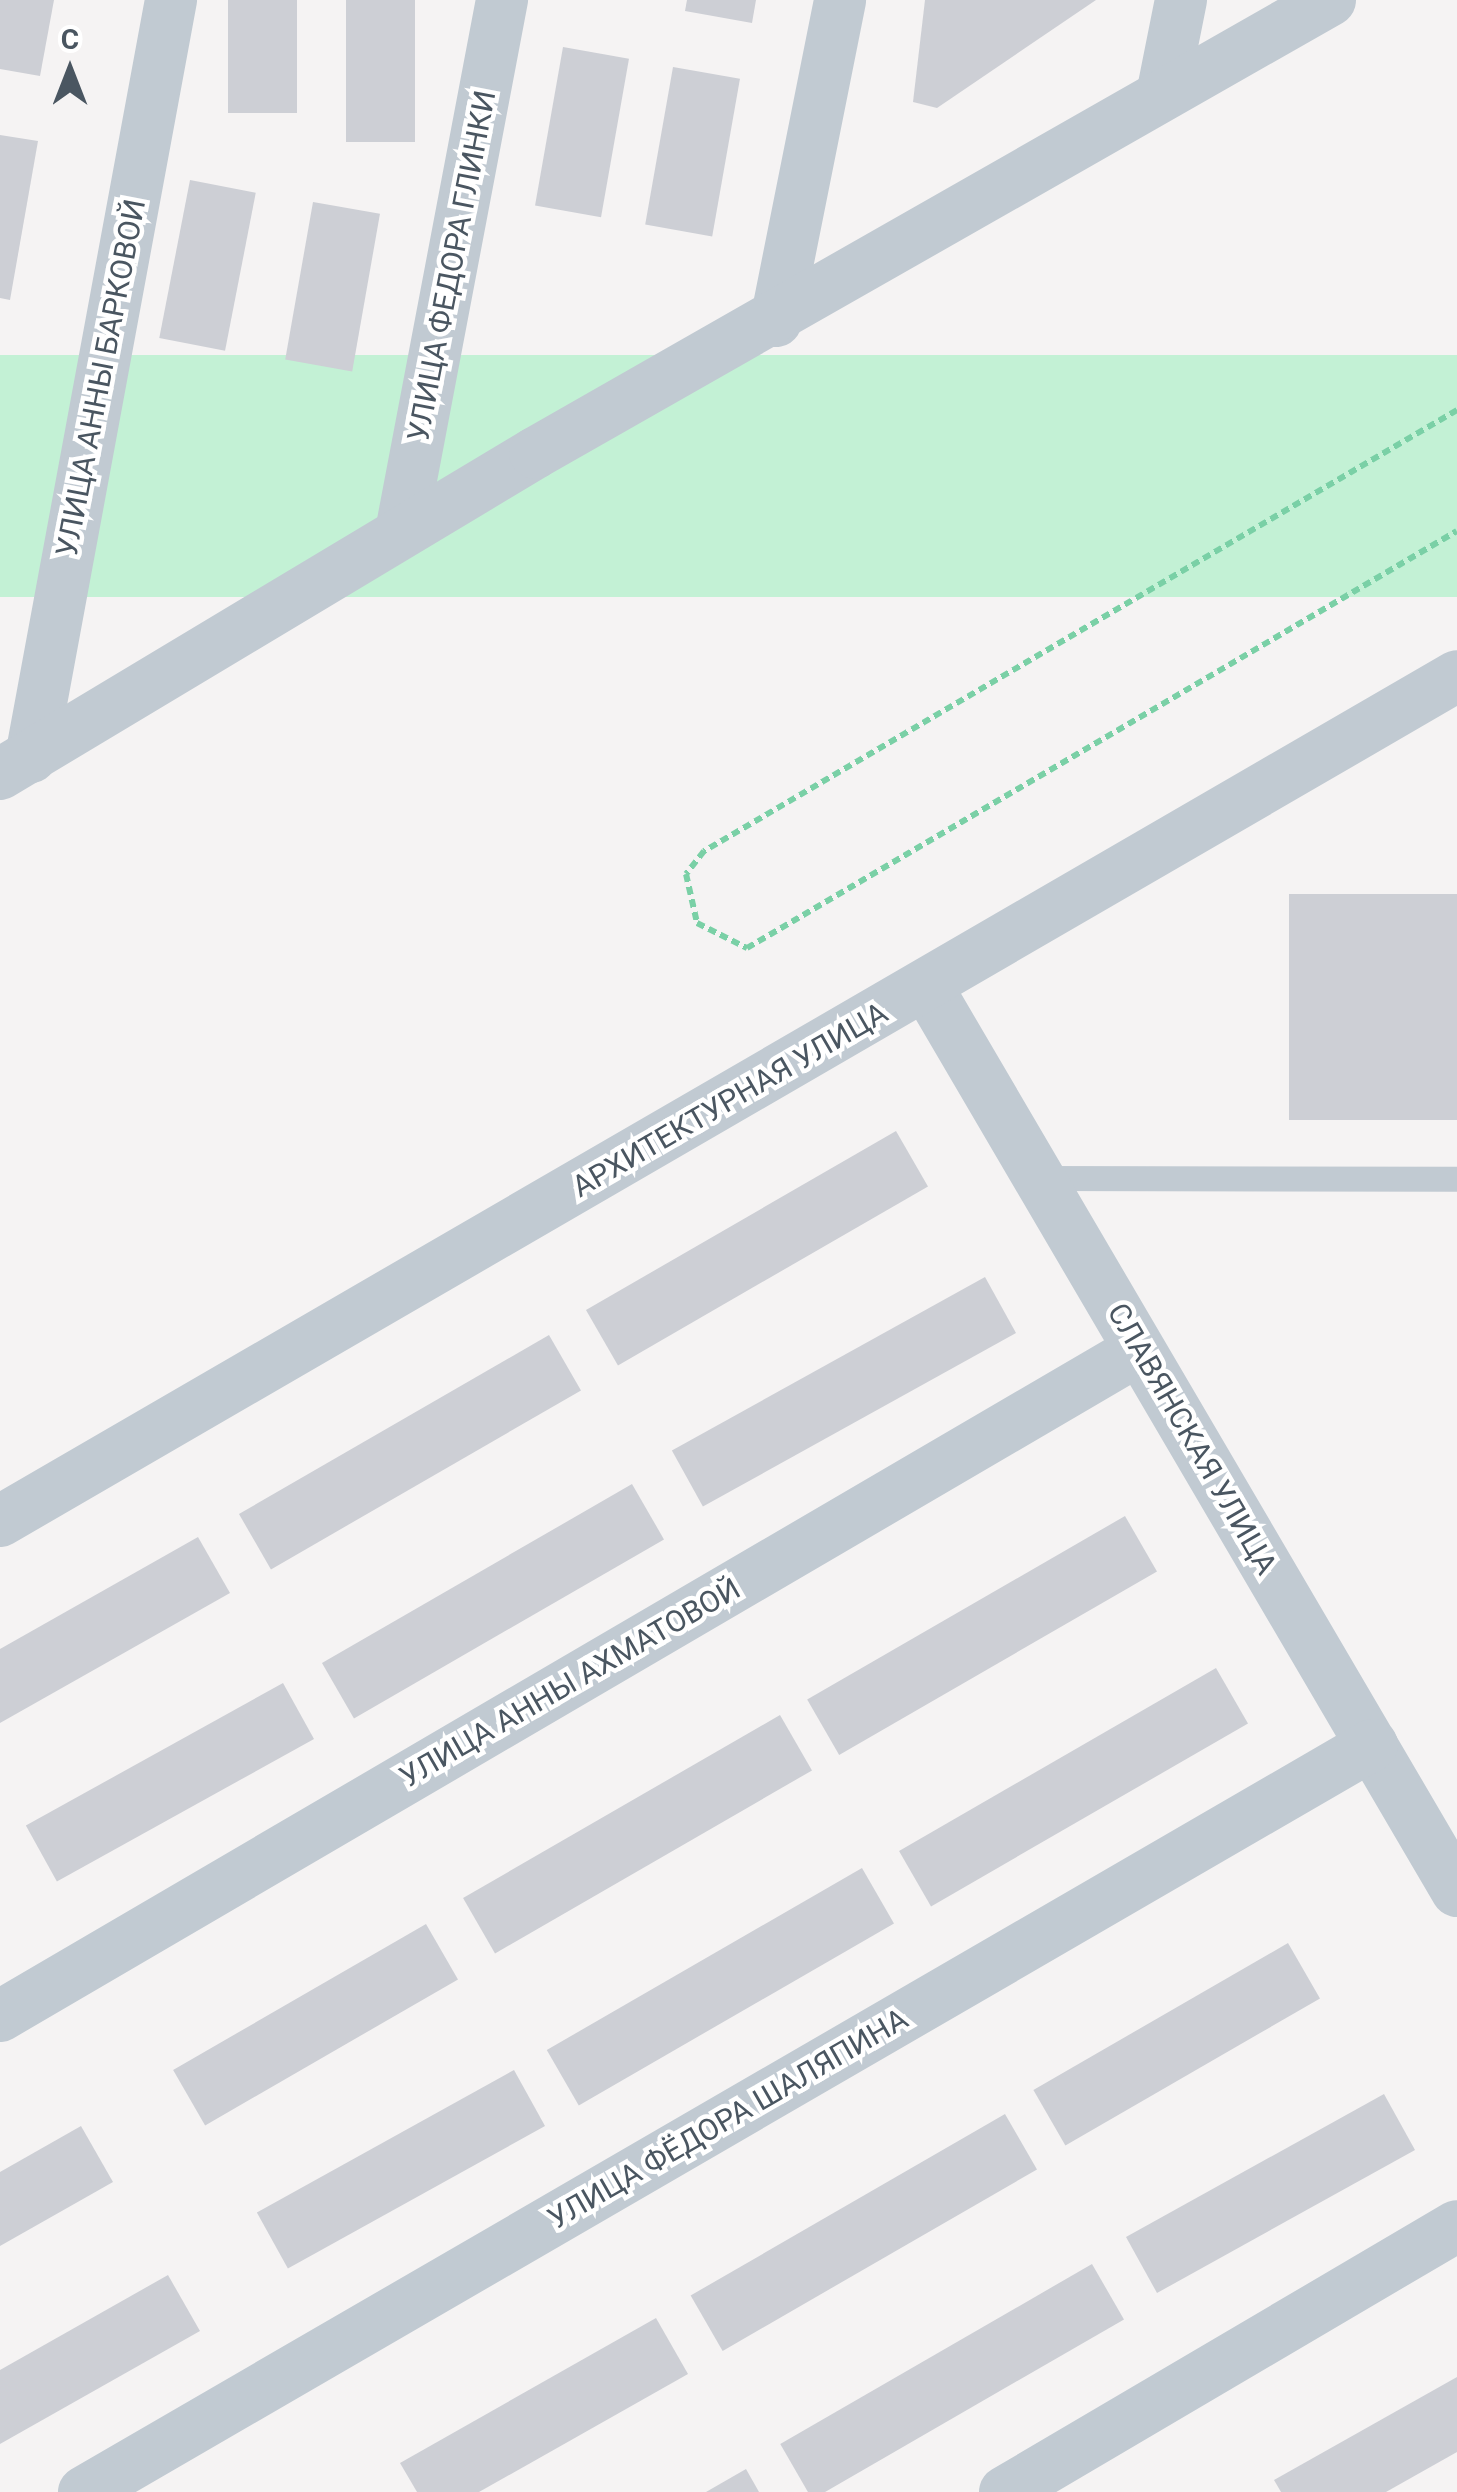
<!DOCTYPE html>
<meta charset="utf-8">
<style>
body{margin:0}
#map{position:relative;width:1457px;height:2492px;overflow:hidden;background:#f5f3f3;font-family:Roboto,sans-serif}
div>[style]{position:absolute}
.green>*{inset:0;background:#c3f1d5;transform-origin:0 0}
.building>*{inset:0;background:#cdcfd5;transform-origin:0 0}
.path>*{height:6px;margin-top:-3px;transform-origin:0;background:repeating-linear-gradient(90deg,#7ad0a6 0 8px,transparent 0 13px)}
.service>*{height:25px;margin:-12.5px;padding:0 12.5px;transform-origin:12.5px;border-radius:12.5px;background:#c1cad2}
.minor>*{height:52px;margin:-26px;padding:0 26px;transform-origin:26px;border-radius:26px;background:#c1cad2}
span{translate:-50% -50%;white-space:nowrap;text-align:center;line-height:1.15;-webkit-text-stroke:9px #fff;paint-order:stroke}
.street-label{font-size:30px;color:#4a5661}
.north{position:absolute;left:20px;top:20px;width:100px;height:100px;-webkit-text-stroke:8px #fff;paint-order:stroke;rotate:0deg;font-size:28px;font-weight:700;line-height:40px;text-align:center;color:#4a5661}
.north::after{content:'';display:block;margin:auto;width:35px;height:45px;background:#4a5661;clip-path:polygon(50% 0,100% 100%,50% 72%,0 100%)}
</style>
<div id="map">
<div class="green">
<div style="left:1457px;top:355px;width:242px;height:1681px;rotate:90deg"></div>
</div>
<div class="building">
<div style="clip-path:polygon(0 0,54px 0,40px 76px,0 69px)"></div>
<div style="left:228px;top:0;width:69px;height:113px"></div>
<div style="left:346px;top:0;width:69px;height:142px"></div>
<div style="clip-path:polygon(687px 0,756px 0,752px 23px,685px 11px)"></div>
<div style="clip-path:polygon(925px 0,1096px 0,937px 108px,913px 102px)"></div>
<div style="left:563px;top:47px;width:67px;height:161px;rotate:10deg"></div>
<div style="left:673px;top:67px;width:68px;height:160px;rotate:10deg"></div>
<div style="clip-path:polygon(0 135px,38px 141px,10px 300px,0 298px)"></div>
<div style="left:190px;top:180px;width:67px;height:161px;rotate:11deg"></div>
<div style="left:313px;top:202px;width:68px;height:160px;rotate:10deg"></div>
<div style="left:1289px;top:894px;width:168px;height:226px"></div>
<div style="left:896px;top:1131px;width:64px;height:358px;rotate:60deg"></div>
<div style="left:985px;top:1277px;width:64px;height:358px;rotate:61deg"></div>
<div style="left:549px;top:1335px;width:64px;height:358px;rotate:60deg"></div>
<div style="left:632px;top:1484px;width:64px;height:358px;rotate:60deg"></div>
<div style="left:1125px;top:1516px;width:64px;height:367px;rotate:60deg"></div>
<div style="clip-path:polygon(198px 1537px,230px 1593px,0 1723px,0 1649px)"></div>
<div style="left:1216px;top:1668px;width:64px;height:366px;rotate:60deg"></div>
<div style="left:283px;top:1683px;width:64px;height:294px;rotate:61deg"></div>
<div style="left:780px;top:1715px;width:64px;height:366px;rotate:60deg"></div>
<div style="left:862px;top:1868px;width:64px;height:364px;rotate:60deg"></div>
<div style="left:426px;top:1924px;width:64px;height:292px;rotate:60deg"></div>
<div style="left:1288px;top:1943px;width:64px;height:294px;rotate:60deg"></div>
<div style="left:514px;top:2070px;width:64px;height:294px;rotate:61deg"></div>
<div style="left:1384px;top:2094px;width:64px;height:295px;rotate:61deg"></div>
<div style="left:1005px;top:2114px;width:64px;height:363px;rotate:60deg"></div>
<div style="clip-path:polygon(81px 2126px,113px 2182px,0 2246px,0 2172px)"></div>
<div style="left:1092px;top:2264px;width:64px;height:360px;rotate:60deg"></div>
<div style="clip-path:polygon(168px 2275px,200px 2331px,0 2444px,0 2370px)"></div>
<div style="clip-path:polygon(656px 2318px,688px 2374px,479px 2492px,417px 2492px,400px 2463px)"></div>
<div style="clip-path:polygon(1457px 2377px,1457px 2452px,1386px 2492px,1281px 2492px,1274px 2480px)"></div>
<div style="clip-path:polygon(746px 2469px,759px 2492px,706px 2492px)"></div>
</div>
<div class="path">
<div style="left:1457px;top:410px;width:873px;rotate:149.64deg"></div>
<div style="left:704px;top:851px;width:29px;rotate:128deg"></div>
<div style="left:686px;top:874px;width:50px;rotate:77.3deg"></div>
<div style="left:697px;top:923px;width:56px;rotate:26.6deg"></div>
<div style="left:747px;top:948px;width:823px;rotate:-30.43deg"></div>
</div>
<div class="service">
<div style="left:1039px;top:1178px;width:418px;rotate:0.1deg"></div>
</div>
<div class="minor">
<div style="left:1162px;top:95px;width:97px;rotate:-78.7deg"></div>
<div style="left:776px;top:321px;width:327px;rotate:-78.7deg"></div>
<div style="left:401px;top:532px;width:542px;rotate:-79.25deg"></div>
<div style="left:31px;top:757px;width:770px;rotate:-79.52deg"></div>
<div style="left:0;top:774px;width:624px;rotate:-30.96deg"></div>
<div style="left:535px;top:453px;width:915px;rotate:-29.67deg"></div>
<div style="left:927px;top:987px;width:1048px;rotate:59.62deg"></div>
<div style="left:0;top:1521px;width:1684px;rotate:-30.11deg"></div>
<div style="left:0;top:2016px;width:1319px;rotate:-30.32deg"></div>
<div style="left:84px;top:2492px;width:1489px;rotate:-30.11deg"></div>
<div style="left:1005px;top:2492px;width:524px;rotate:-30.48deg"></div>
</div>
<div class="street-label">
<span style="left:452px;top:266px;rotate:-79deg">УЛИЦА ФЕДОРА ГЛИНКИ</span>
<span style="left:101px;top:378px;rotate:-79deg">УЛИЦА АННЫ БАРКОВОЙ</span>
<span style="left:730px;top:1100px;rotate:-30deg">АРХИТЕКТУРНАЯ УЛИЦА</span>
<span style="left:1192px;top:1439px;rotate:60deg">СЛАВЯНСКАЯ УЛИЦА</span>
<span style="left:570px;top:1683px;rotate:-30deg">УЛИЦА АННЫ АХМАТОВОЙ</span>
<span style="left:728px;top:2119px;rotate:-30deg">УЛИЦА ФЁДОРА ШАЛЯПИНА</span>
</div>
<div class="north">С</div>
</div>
